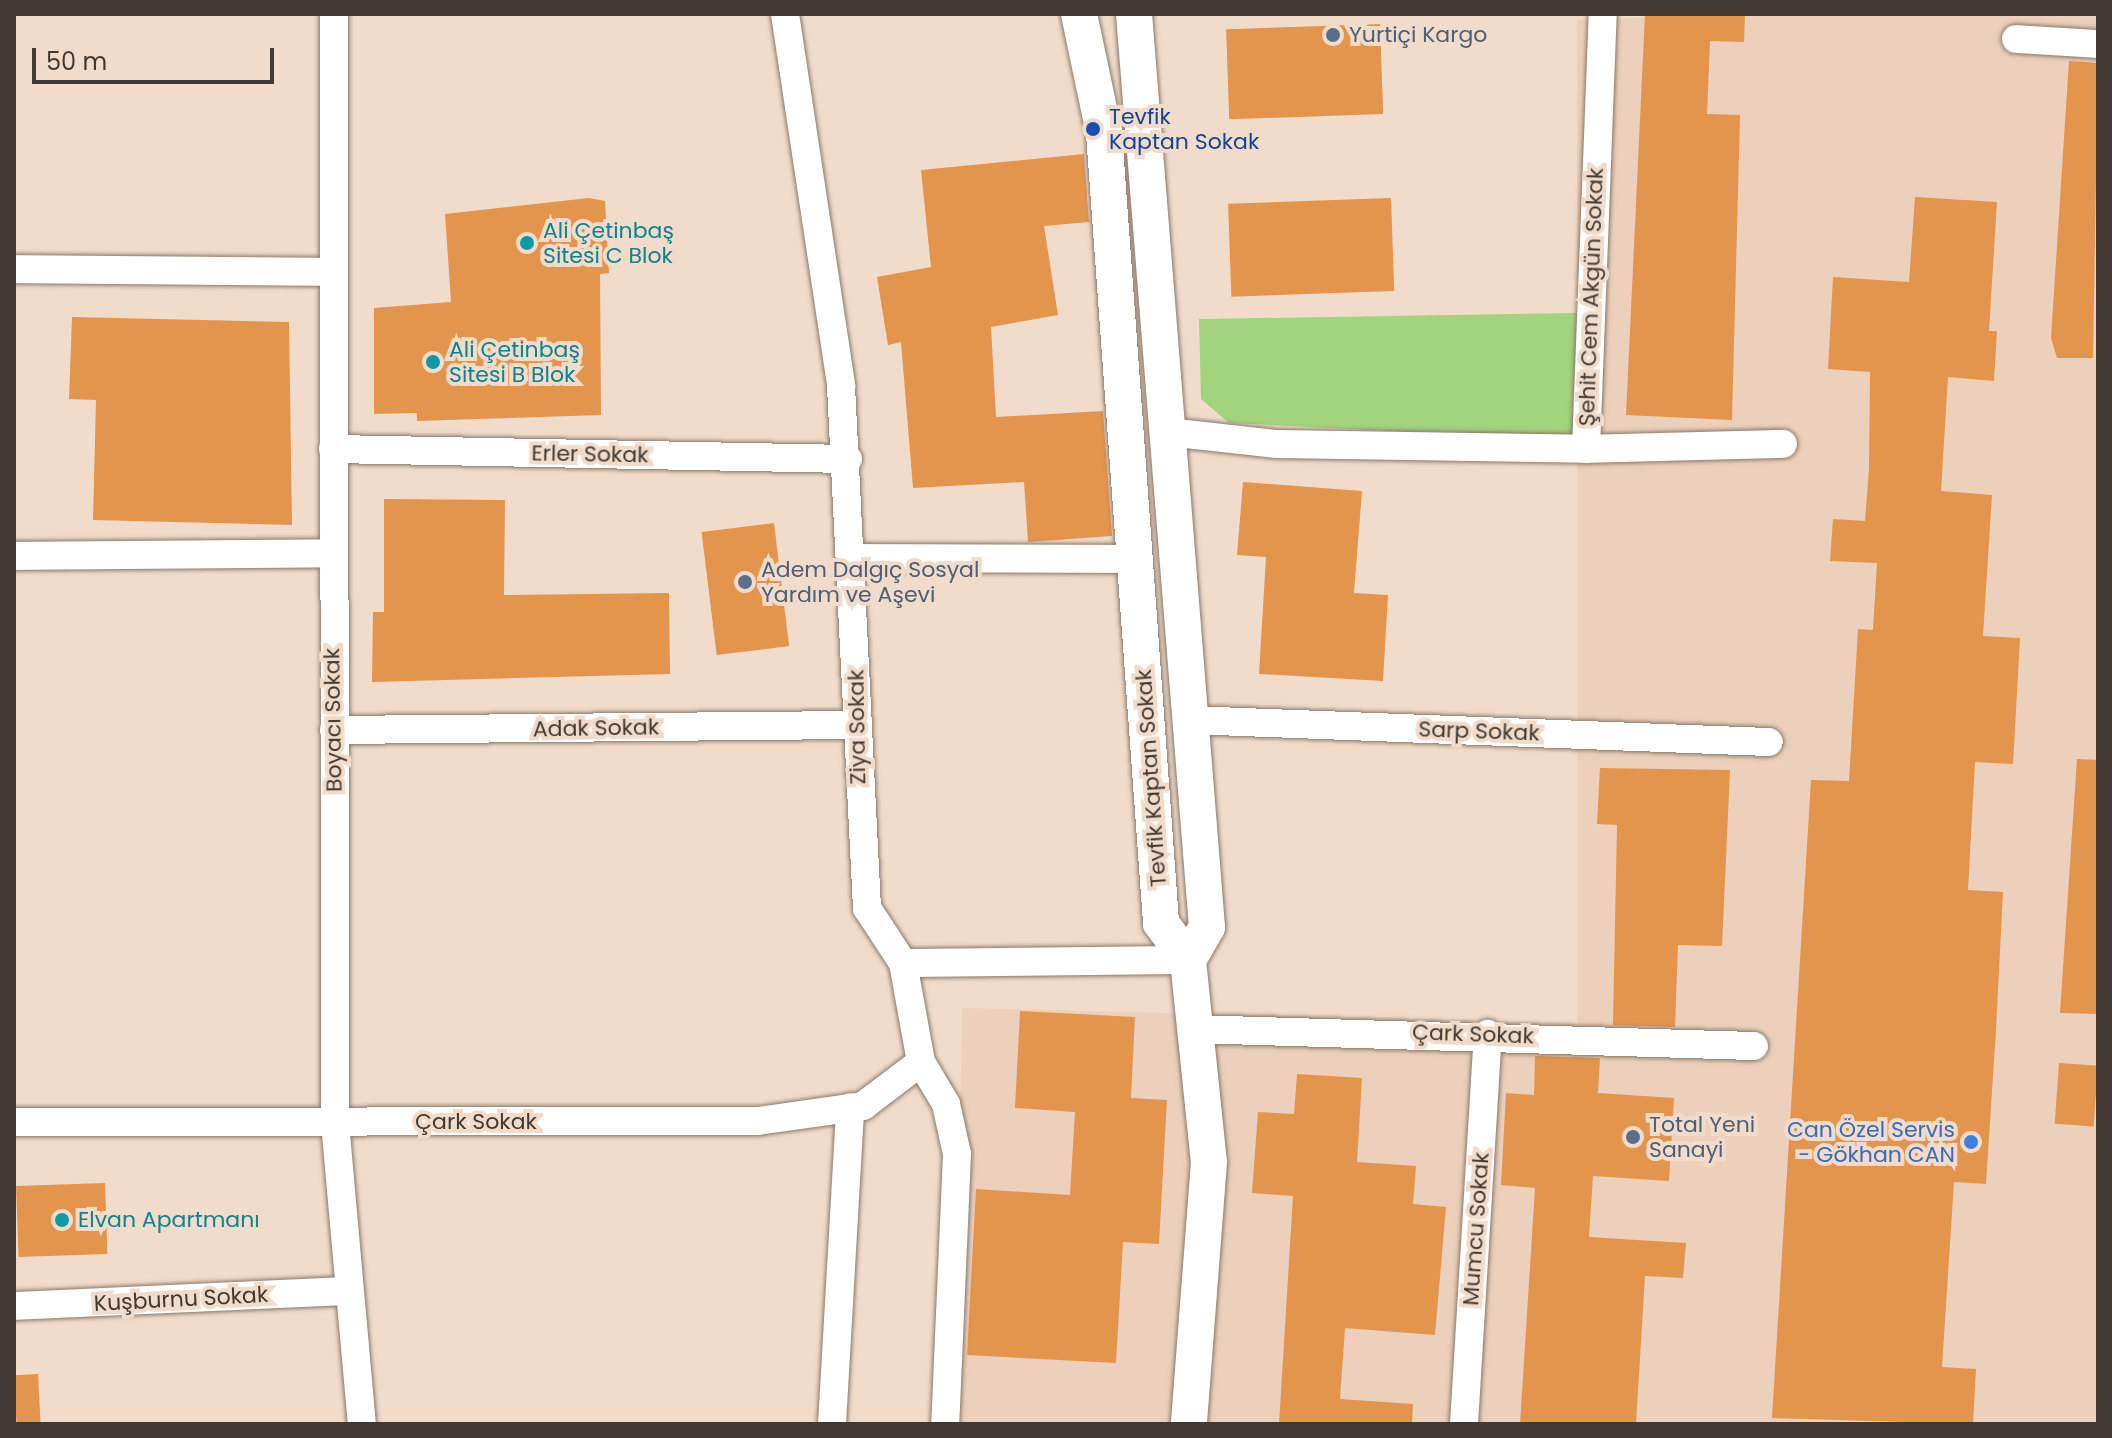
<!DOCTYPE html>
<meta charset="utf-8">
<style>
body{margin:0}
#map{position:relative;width:2112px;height:1438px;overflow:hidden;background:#f1dccb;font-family:Poppins,sans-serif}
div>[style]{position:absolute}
.built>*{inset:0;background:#ecd0bb}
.green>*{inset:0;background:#a2d47e}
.building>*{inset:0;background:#e3944d;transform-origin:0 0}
.roads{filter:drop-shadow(0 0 2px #8b7869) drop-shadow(0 0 2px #8b7869)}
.minor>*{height:28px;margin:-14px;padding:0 14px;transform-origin:14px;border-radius:14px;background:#fff}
.tertiary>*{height:36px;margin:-18px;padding:0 18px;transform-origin:18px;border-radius:18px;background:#fff}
.dots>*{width:22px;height:22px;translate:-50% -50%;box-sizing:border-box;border:4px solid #f1dccb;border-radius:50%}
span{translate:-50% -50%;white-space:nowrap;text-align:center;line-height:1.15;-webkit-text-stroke:8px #f1dccb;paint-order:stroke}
.service-label{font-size:22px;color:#4e5e75}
.left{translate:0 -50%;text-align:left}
.transit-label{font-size:22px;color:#164399}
.culture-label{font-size:22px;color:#0d838f}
.street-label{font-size:22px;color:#413932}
.shop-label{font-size:22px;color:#366cbe}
.right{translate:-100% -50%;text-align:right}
.frame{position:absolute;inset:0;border:16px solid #413932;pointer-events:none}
.scale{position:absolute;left:32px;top:48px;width:242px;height:36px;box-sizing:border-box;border:4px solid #413932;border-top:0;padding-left:10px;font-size:24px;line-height:28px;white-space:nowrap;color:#413932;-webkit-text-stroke:6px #f1dccb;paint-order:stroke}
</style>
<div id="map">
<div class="built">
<div style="clip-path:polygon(1723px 14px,2098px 14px,2098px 1424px,954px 1424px,962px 1008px,1577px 1023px,1577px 20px)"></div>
</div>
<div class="green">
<div style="clip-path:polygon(1578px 313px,1576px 440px,1229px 423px,1201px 399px,1199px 319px)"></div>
</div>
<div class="building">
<div style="clip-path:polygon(1645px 14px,1745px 14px,1744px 42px,1710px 41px,1707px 114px,1740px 115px,1732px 420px,1626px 415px)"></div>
<div style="left:1380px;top:24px;width:90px;height:154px;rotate:88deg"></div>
<div style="clip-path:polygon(2069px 61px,2098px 63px,2093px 358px,2057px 358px,2051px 338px)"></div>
<div style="clip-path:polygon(1084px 154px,1089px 222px,1044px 226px,1058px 315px,991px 327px,996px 417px,1103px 411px,1112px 536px,1028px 542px,1024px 482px,913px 488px,901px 342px,888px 345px,877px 277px,931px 267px,921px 170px)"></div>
<div style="clip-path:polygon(1915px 197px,1997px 202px,1989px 331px,1997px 331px,1994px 381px,1948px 377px,1941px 491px,1992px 495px,1983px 636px,2020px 638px,2013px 764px,1975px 762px,1968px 890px,2003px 892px,1996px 1030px,1986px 1184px,1954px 1182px,1942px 1367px,1976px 1369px,1973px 1424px,1772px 1418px,1811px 780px,1849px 781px,1858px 629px,1873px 630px,1877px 563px,1830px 561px,1833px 519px,1865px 521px,1869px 469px,1870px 372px,1828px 369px,1833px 277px,1909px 282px)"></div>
<div style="clip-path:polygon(589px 198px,605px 201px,609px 273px,600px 274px,601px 415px,417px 421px,417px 413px,374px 414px,374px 308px,451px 302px,445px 214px)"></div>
<div style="left:1391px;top:198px;width:93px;height:163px;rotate:88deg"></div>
<div style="clip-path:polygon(72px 317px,289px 322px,292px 525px,93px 520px,96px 400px,69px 399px)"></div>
<div style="clip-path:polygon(1243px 482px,1362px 491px,1354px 593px,1388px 595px,1383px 681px,1259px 674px,1266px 557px,1237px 555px)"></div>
<div style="clip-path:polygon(384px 499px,505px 500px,504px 595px,669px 593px,670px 674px,372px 682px,373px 612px,384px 612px)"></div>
<div style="left:774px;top:523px;width:124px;height:73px;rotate:83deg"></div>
<div style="clip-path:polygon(2077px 759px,2098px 760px,2098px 1014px,2060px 1013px)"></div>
<div style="clip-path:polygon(1600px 768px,1730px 770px,1722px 946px,1678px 945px,1675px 1027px,1613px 1025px,1617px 825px,1597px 824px)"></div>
<div style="clip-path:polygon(1020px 1011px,1135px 1017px,1131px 1098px,1167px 1100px,1159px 1244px,1123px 1242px,1116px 1363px,967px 1355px,976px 1189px,1070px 1195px,1075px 1112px,1015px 1108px)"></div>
<div style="clip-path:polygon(1535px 1056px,1600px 1058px,1598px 1093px,1674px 1098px,1669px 1181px,1593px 1176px,1589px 1237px,1686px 1243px,1683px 1278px,1645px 1276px,1636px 1424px,1520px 1424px,1535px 1188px,1501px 1185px,1506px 1093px,1534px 1095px)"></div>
<div style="left:2059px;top:1063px;width:39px;height:61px;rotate:4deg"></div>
<div style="clip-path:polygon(1297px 1074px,1362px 1078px,1357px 1162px,1416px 1166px,1413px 1204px,1446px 1207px,1435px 1335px,1345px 1328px,1340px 1399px,1413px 1404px,1412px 1424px,1279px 1424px,1293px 1196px,1252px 1193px,1258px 1112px,1294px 1114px)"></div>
<div style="left:105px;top:1183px;width:71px;height:89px;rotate:88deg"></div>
<div style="left:38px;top:1374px;width:50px;height:24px;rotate:87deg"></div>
</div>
<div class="roads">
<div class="minor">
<div style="left:334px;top:14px;width:1109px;rotate:89.95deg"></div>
<div style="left:335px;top:1123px;width:302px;rotate:84.9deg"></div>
<div style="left:785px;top:14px;width:376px;rotate:81.4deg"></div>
<div style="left:841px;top:386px;width:523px;rotate:87.15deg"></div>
<div style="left:867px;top:908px;width:66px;rotate:56.8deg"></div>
<div style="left:903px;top:963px;width:101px;rotate:79.7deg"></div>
<div style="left:921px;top:1062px;width:49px;rotate:59.2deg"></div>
<div style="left:946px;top:1104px;width:51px;rotate:77.6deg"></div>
<div style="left:957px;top:1154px;width:270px;rotate:92.5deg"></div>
<div style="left:2016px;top:39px;width:82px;rotate:3.5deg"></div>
<div style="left:14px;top:269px;width:316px;rotate:0.5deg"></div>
<div style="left:1168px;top:432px;width:110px;rotate:6.3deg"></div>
<div style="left:1277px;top:444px;width:309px;rotate:0.9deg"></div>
<div style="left:1586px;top:449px;width:435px;rotate:-87.8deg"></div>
<div style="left:333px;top:449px;width:515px;rotate:1.11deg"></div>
<div style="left:1586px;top:449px;width:197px;rotate:-1.5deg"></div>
<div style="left:14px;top:556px;width:315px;rotate:-0.5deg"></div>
<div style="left:854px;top:558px;width:282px;rotate:0.2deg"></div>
<div style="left:1190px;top:720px;width:579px;rotate:2.18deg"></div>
<div style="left:334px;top:730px;width:523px;rotate:-0.55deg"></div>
<div style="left:903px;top:963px;width:285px;rotate:-0.6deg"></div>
<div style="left:1193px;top:1029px;width:561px;rotate:1.74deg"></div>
<div style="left:14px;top:1122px;width:744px;rotate:-0.08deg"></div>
<div style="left:758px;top:1121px;width:106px;rotate:-8.1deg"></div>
<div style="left:863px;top:1106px;width:73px;rotate:-37.2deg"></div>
<div style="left:14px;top:1306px;width:335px;rotate:-2.6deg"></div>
<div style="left:832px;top:1424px;width:317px;rotate:-86.7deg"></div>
<div style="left:1464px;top:1424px;width:391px;rotate:-86.5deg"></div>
</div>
<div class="tertiary">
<div style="left:1079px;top:14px;width:122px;rotate:78.1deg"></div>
<div style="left:1104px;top:133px;width:792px;rotate:85.87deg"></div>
<div style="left:1161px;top:923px;width:46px;rotate:53.9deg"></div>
<div style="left:1134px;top:14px;width:916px;rotate:85.43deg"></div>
<div style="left:1207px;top:927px;width:38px;rotate:120deg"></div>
<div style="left:1188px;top:960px;width:203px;rotate:84.1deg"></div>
<div style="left:1209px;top:1162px;width:263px;rotate:94.4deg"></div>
</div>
</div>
<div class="dots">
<div style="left:1333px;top:35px;background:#5c6f8a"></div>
<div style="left:1093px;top:129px;background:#1a4fb4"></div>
<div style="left:527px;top:243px;background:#0f9aa8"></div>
<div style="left:433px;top:362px;background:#0f9aa8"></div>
<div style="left:745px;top:582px;background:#5c6f8a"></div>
<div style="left:1633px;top:1137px;background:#5c6f8a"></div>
<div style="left:1971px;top:1142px;background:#3f7fe0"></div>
<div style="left:62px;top:1220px;background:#0f9aa8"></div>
</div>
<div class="service-label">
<span class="left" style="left:1349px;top:35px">Yurtiçi Kargo</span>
<span class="left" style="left:761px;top:582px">Adem Dalgıç Sosyal<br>Yardım ve Aşevi</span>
<span class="left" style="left:1649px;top:1137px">Total Yeni<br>Sanayi</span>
</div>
<div class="transit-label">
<span class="left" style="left:1109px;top:129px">Tevfik<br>Kaptan Sokak</span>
</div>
<div class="culture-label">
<span class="left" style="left:543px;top:243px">Ali Çetinbaş<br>Sitesi C Blok</span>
<span class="left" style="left:449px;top:362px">Ali Çetinbaş<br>Sitesi B Blok</span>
<span class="left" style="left:78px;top:1220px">Elvan Apartmanı</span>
</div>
<div class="street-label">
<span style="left:1591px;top:297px;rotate:-88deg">Şehit Cem Akgün Sokak</span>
<span style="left:590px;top:454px;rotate:1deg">Erler Sokak</span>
<span style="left:333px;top:720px;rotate:-91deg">Boyacı Sokak</span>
<span style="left:857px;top:727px;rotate:-91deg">Ziya Sokak</span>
<span style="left:596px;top:728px;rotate:-1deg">Adak Sokak</span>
<span style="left:1479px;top:731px;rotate:2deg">Sarp Sokak</span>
<span style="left:1151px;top:778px;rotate:-94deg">Tevfik Kaptan Sokak</span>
<span style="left:1473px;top:1034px;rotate:2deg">Çark Sokak</span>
<span style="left:476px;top:1122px">Çark Sokak</span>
<span style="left:1476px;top:1229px;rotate:-86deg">Mumcu Sokak</span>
<span style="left:181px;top:1299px;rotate:-3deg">Kuşburnu Sokak</span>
</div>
<div class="shop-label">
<span class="right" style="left:1955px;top:1142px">Can Özel Servis<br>- Gökhan CAN</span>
</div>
<div class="frame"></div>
<div class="scale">50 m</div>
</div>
